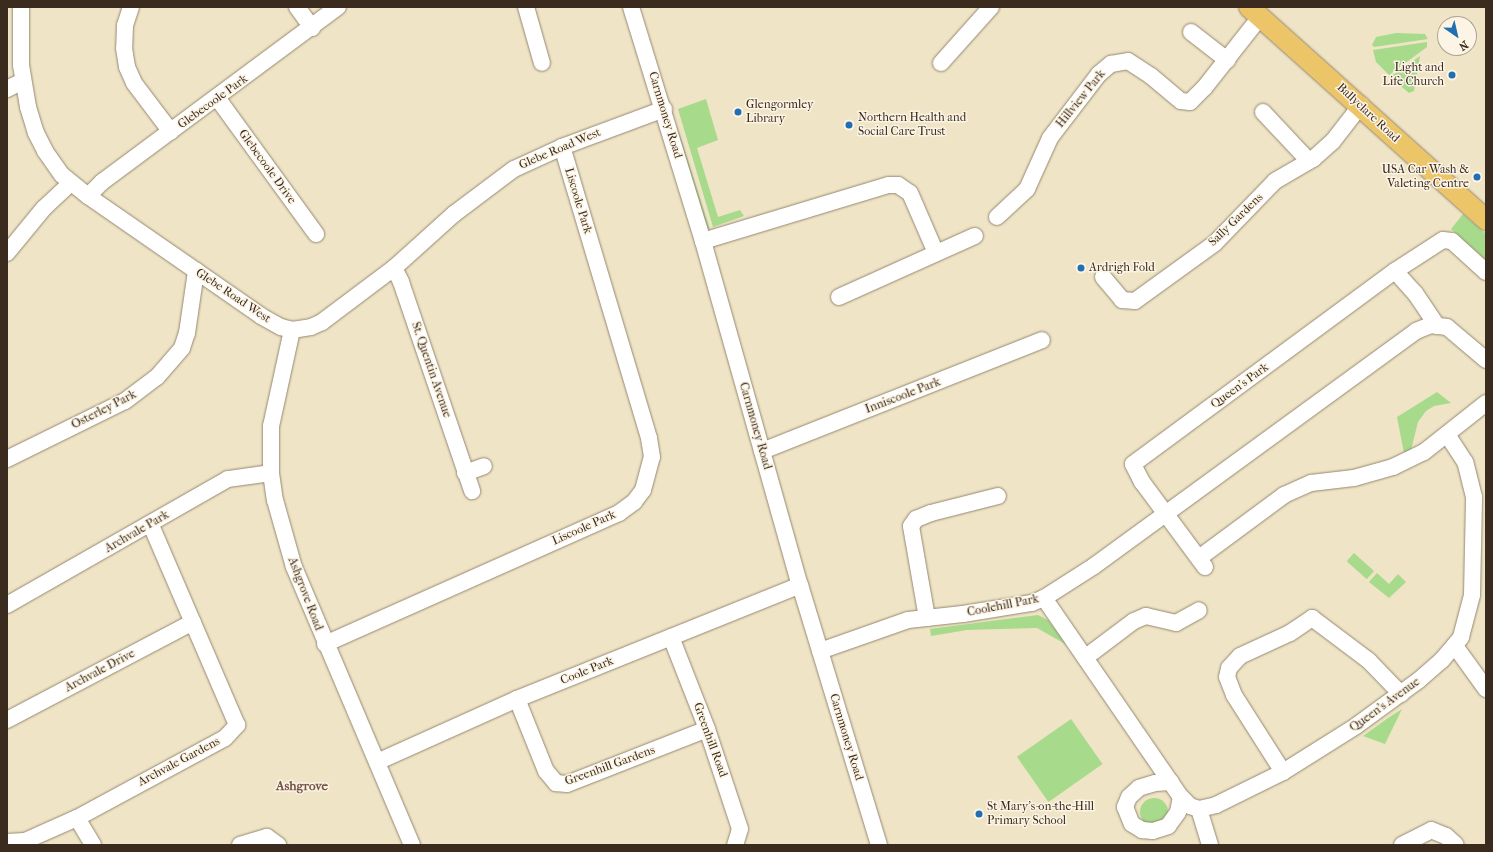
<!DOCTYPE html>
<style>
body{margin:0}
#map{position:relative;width:1493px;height:852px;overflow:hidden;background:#efe4c5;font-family:"IM FELL French Canon",serif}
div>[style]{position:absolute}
.green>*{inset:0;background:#a7db8b;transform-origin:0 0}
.round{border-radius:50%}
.roads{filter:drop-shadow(0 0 1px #958772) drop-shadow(0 0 1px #958772)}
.minor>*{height:16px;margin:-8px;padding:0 8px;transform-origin:8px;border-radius:8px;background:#fff}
.major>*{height:20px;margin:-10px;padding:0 10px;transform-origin:10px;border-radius:10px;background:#ecc569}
.dots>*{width:11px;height:11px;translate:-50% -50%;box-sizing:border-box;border:2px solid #fcf5e5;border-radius:50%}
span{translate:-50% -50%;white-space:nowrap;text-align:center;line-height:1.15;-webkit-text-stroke:3px #fcf5e5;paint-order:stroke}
.poi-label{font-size:12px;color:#3b2a1e}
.right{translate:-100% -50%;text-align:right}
.left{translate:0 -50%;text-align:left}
.street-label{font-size:12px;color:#3b2a1e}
.neighbourhood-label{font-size:13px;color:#755448;font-weight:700}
.frame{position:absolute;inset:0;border:8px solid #3b2a1e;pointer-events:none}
.north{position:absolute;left:1437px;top:16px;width:40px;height:40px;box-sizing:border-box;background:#fcf5e5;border:1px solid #afa495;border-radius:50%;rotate:146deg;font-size:11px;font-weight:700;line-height:16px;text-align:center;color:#3b2a1e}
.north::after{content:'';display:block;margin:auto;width:14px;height:18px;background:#1f6fb2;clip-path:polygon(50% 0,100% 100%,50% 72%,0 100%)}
</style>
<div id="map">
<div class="green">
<div style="clip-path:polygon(1396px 33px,1425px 34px,1428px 39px,1374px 47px,1372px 45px,1376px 37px)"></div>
<div style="clip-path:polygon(1427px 42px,1427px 47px,1389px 75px,1376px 62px,1373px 50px)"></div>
<div style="clip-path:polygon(1420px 56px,1414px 91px,1409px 93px,1390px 77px)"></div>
<div style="clip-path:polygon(706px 99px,718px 140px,697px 148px,718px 217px,740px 210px,744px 216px,713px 227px,678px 109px)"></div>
<div style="clip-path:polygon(675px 121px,682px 141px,710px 230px,705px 226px)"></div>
<div style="clip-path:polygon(1463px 214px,1486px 234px,1486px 260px,1451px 229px)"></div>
<div style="clip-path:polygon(1437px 392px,1451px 403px,1434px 406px,1426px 411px,1418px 422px,1411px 450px,1404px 453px,1397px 417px)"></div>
<div style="left:1354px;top:553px;width:27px;height:11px;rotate:42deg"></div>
<div style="clip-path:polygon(1377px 573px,1389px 584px,1398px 574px,1406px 582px,1389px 598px,1369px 582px)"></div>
<div style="clip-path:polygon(1038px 615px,1048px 620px,1067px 645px,1037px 628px,967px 630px,931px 636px,930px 629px)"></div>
<div style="clip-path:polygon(1402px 709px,1385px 744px,1363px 736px,1388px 718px)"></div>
<div style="left:1071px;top:719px;width:55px;height:66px;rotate:55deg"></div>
<div class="round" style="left:1140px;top:798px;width:28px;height:28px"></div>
</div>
<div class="roads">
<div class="minor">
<div style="left:21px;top:7px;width:58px;rotate:90deg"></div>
<div style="left:21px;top:65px;width:43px;rotate:80.5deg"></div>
<div style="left:28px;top:107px;width:27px;rotate:73deg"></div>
<div style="left:36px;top:133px;width:20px;rotate:63deg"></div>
<div style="left:45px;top:151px;width:29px;rotate:55deg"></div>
<div style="left:62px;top:175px;width:33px;rotate:39deg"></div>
<div style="left:88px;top:196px;width:211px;rotate:34.7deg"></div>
<div style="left:261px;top:316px;width:23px;rotate:29deg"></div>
<div style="left:281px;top:327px;width:11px;rotate:15deg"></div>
<div style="left:292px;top:330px;width:19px;rotate:-9deg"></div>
<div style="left:311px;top:327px;width:12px;rotate:-24deg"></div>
<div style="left:322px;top:322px;width:90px;rotate:-36.9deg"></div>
<div style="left:394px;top:268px;width:81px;rotate:-42deg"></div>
<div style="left:454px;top:214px;width:75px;rotate:-36.9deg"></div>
<div style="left:514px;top:169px;width:53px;rotate:-24.6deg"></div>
<div style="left:562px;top:147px;width:109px;rotate:-20.4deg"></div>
<div style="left:131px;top:7px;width:19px;rotate:108deg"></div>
<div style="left:125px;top:25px;width:23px;rotate:92deg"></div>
<div style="left:124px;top:48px;width:19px;rotate:81deg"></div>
<div style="left:127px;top:67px;width:17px;rotate:66deg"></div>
<div style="left:134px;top:83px;width:61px;rotate:52.9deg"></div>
<div style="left:297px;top:7px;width:26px;rotate:54deg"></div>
<div style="left:526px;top:7px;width:58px;rotate:74.1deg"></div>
<div style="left:631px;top:7px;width:245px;rotate:72.9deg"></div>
<div style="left:703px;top:241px;width:357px;rotate:74.3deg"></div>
<div style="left:800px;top:585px;width:272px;rotate:73.1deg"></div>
<div style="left:1191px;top:32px;width:46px;rotate:37.9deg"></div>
<div style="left:941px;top:63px;width:75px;rotate:-48.2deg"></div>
<div style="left:7px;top:89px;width:18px;rotate:-27deg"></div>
<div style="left:218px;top:99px;width:167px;rotate:54deg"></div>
<div style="left:1263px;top:112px;width:67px;rotate:46.8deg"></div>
<div style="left:88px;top:196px;width:20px;rotate:-45deg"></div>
<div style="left:102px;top:182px;width:294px;rotate:-36.6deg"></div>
<div style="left:997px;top:217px;width:41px;rotate:-43deg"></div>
<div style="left:1027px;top:189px;width:56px;rotate:-65.7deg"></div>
<div style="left:1050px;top:138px;width:81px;rotate:-52.6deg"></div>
<div style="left:1099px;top:74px;width:16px;rotate:-40deg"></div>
<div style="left:1111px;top:64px;width:17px;rotate:-10deg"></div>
<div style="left:1128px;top:61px;width:27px;rotate:33deg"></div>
<div style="left:1151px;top:76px;width:39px;rotate:40deg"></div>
<div style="left:1181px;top:101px;width:9px;rotate:6deg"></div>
<div style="left:1190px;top:102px;width:21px;rotate:-45deg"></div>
<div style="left:1205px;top:87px;width:89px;rotate:-51.8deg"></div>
<div style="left:703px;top:241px;width:194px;rotate:-16.8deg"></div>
<div style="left:889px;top:185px;width:9px"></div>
<div style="left:898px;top:185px;width:14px;rotate:34deg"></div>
<div style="left:910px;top:193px;width:65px;rotate:66.6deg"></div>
<div style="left:7px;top:253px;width:58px;rotate:-50.6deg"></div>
<div style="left:44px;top:208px;width:37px;rotate:-43deg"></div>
<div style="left:394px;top:268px;width:16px;rotate:63deg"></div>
<div style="left:401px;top:282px;width:221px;rotate:71.2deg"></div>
<div style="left:1395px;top:271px;width:30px;rotate:48deg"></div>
<div style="left:1415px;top:293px;width:40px;rotate:56deg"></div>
<div style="left:1103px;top:277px;width:30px;rotate:50deg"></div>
<div style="left:1122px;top:300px;width:13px;rotate:4deg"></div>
<div style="left:1135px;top:301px;width:99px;rotate:-35.9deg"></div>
<div style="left:1215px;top:243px;width:86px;rotate:-45.9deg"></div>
<div style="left:1275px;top:181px;width:44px;rotate:-30.1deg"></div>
<div style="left:1313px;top:159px;width:27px;rotate:-42deg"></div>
<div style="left:1333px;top:141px;width:46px;rotate:-52.1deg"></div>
<div style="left:839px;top:297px;width:149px;rotate:-24.2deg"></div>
<div style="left:292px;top:330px;width:98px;rotate:102.3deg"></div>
<div style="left:271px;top:426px;width:47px;rotate:90deg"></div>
<div style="left:271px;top:473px;width:27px;rotate:82deg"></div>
<div style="left:275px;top:500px;width:70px;rotate:74.2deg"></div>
<div style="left:294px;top:567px;width:302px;rotate:67deg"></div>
<div style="left:762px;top:451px;width:301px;rotate:-21.6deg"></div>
<div style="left:7px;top:459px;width:131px;rotate:-26.2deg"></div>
<div style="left:125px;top:401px;width:40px;rotate:-37deg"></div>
<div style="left:157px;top:377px;width:38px;rotate:-49deg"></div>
<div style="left:182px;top:348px;width:16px;rotate:-72deg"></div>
<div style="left:187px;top:333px;width:63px;rotate:-81.7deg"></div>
<div style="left:465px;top:473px;width:20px;rotate:-20deg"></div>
<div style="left:1199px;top:558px;width:106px;rotate:-36.5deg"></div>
<div style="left:1284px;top:495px;width:30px;rotate:-24deg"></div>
<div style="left:1311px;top:483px;width:43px;rotate:-6.6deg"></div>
<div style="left:1354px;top:478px;width:41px;rotate:-15.8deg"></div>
<div style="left:1393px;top:467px;width:34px;rotate:-26deg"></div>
<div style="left:1424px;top:452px;width:79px;rotate:-38.3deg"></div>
<div style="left:1205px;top:567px;width:106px;rotate:-126.5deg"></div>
<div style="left:1142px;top:482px;width:20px;rotate:-117deg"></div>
<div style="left:1133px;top:464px;width:325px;rotate:-36.4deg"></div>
<div style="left:1395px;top:271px;width:57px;rotate:-32.9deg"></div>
<div style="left:1443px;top:240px;width:9px;rotate:6deg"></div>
<div style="left:1452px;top:241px;width:46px;rotate:42.4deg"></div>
<div style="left:1044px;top:598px;width:242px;rotate:55.5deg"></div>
<div style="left:1181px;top:797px;width:13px;rotate:45deg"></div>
<div style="left:1190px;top:806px;width:9px;rotate:18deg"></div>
<div style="left:1199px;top:809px;width:17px;rotate:-13deg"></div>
<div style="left:1216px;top:805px;width:75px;rotate:-26.2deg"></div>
<div style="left:1283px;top:772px;width:86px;rotate:-32.2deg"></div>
<div style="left:1356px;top:726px;width:78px;rotate:-36.1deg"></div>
<div style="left:1419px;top:680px;width:30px;rotate:-41deg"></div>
<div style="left:1442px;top:660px;width:30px;rotate:-50deg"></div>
<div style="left:1461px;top:637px;width:43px;rotate:-75.3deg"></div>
<div style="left:1472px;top:595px;width:98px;rotate:-88.8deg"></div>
<div style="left:1474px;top:497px;width:36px;rotate:-104deg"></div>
<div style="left:1465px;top:462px;width:33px;rotate:-123deg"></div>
<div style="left:7px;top:605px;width:254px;rotate:-29.7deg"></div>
<div style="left:228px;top:479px;width:43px;rotate:-7.9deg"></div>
<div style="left:927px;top:618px;width:93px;rotate:-99.9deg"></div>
<div style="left:911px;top:526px;width:9px;rotate:-54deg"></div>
<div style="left:916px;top:519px;width:16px;rotate:-22deg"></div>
<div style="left:931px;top:513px;width:69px;rotate:-14.2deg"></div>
<div style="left:671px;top:637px;width:99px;rotate:68.6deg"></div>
<div style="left:707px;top:729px;width:105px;rotate:71.7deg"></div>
<div style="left:740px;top:829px;width:17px;rotate:107deg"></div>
<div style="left:325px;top:644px;width:322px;rotate:-24deg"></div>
<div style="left:619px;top:513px;width:19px;rotate:-36deg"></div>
<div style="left:634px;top:502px;width:15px;rotate:-53deg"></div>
<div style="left:643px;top:490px;width:34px;rotate:-75deg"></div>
<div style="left:652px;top:457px;width:19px;rotate:-99deg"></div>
<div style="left:649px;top:438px;width:304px;rotate:-106.6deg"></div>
<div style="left:1455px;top:646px;width:53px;rotate:54.2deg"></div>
<div style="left:820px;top:651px;width:93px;rotate:-19.4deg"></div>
<div style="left:908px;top:620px;width:55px;rotate:-6.2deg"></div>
<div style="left:963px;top:614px;width:70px;rotate:-9.1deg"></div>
<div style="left:1032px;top:603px;width:13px;rotate:-23deg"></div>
<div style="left:1044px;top:598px;width:59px;rotate:-32.6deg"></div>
<div style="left:1094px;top:566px;width:399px;rotate:-36.1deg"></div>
<div style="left:1416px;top:331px;width:16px;rotate:-22deg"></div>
<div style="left:1431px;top:325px;width:16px;rotate:7deg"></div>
<div style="left:1447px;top:327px;width:51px;rotate:40.2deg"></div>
<div style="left:1086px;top:657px;width:60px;rotate:-36.9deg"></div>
<div style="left:1134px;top:621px;width:13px;rotate:-23deg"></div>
<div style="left:1146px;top:616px;width:31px;rotate:13deg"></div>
<div style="left:1176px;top:623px;width:26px;rotate:-29deg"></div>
<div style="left:517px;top:699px;width:78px;rotate:68.1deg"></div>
<div style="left:546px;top:771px;width:16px;rotate:50deg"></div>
<div style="left:556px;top:783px;width:11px;rotate:5deg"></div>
<div style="left:567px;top:784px;width:150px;rotate:-21.4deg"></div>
<div style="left:7px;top:720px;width:210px;rotate:-27.8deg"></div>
<div style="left:377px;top:762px;width:154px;rotate:-24.2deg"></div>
<div style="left:517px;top:699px;width:305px;rotate:-21.9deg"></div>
<div style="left:1283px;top:772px;width:91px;rotate:-122.5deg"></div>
<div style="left:1234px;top:695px;width:19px;rotate:-111deg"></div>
<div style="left:1227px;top:677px;width:9px;rotate:-77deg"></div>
<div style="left:1229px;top:668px;width:16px;rotate:-47deg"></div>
<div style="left:1240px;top:656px;width:55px;rotate:-24.7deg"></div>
<div style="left:1290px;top:633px;width:27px;rotate:-34deg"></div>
<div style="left:1312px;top:618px;width:71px;rotate:37deg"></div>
<div style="left:1369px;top:661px;width:46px;rotate:45.9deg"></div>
<div style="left:1171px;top:782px;width:16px;rotate:176deg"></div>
<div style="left:1155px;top:783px;width:17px;rotate:163deg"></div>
<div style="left:1139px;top:788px;width:13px;rotate:138deg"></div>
<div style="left:1129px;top:797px;width:11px;rotate:112deg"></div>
<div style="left:1125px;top:807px;width:18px;rotate:68deg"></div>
<div style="left:1132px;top:824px;width:12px;rotate:31deg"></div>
<div style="left:1142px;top:830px;width:11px;rotate:5deg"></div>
<div style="left:1153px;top:831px;width:16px;rotate:-18deg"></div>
<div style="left:1168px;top:826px;width:17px;rotate:-54deg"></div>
<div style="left:1178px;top:812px;width:15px;rotate:-79deg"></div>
<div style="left:1199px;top:809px;width:38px;rotate:73deg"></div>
<div style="left:77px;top:818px;width:31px;rotate:59deg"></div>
<div style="left:7px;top:842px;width:18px;rotate:-3deg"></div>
<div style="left:25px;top:841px;width:57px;rotate:-23.9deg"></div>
<div style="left:77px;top:818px;width:168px;rotate:-28.4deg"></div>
<div style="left:225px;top:738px;width:18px;rotate:-47deg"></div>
<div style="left:237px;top:725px;width:218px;rotate:-113.3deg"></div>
<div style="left:240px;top:845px;width:28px;rotate:-17deg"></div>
<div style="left:267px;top:837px;width:14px;rotate:36deg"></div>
<div style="left:1402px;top:845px;width:33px;rotate:-27deg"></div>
<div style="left:1431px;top:830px;width:16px;rotate:22deg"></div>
<div style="left:1446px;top:836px;width:13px;rotate:42deg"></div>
</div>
<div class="major">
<div style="left:1249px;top:7px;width:319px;rotate:41.9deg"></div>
</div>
</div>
<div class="dots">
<div style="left:1452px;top:75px;background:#1f6fb2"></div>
<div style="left:738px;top:112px;background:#1f6fb2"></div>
<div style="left:849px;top:125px;background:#1f6fb2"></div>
<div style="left:1477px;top:177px;background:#1f6fb2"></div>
<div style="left:1081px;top:268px;background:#1f6fb2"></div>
<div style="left:979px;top:814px;background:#1f6fb2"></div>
</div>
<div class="poi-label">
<span class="right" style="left:1444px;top:75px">Light and<br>Life Church</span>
<span class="left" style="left:746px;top:112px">Glengormley<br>Library</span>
<span class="left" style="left:858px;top:125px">Northern Health and<br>Social Care Trust</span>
<span class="right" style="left:1469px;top:177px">USA Car Wash &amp;<br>Valeting Centre</span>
<span class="left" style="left:1089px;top:268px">Ardrigh Fold</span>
<span class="left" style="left:987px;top:814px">St Mary's-on-the-Hill<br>Primary School</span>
</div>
<div class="street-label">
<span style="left:1081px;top:99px;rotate:-51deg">Hillview Park</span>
<span style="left:213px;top:102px;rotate:-36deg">Glebecoole Park</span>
<span style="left:1368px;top:113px;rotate:43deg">Ballyclare Road</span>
<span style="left:665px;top:115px;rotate:73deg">Carnmoney Road</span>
<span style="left:560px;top:149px;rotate:-23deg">Glebe Road West</span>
<span style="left:267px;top:167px;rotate:54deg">Glebecoole Drive</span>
<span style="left:578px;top:201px;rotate:73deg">Liscoole Park</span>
<span style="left:1236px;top:220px;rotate:-44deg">Sally Gardens</span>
<span style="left:233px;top:296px;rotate:34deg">Glebe Road West</span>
<span style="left:431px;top:370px;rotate:71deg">St. Quentin Avenue</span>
<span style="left:1240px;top:386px;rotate:-36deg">Queen's Park</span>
<span style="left:903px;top:396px;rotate:-21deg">Inniscoole Park</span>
<span style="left:104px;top:410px;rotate:-27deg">Osterley Park</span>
<span style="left:755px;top:426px;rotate:74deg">Carnmoney Road</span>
<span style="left:584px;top:528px;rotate:-24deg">Liscoole Park</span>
<span style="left:137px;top:532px;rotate:-30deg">Archvale Park</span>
<span style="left:305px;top:594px;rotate:69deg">Ashgrove Road</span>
<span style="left:1003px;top:606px;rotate:-11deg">Coolehill Park</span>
<span style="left:100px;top:671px;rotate:-28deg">Archvale Drive</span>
<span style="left:587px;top:671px;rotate:-22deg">Coole Park</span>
<span style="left:1385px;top:705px;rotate:-36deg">Queen's Avenue</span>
<span style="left:846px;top:737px;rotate:73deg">Carnmoney Road</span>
<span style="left:710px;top:740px;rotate:70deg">Greenhill Road</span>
<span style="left:179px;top:762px;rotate:-28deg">Archvale Gardens</span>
<span style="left:610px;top:766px;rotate:-20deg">Greenhill Gardens</span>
</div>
<div class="neighbourhood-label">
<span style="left:302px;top:786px">Ashgrove</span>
</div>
<div class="frame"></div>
<div class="north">N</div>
</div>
